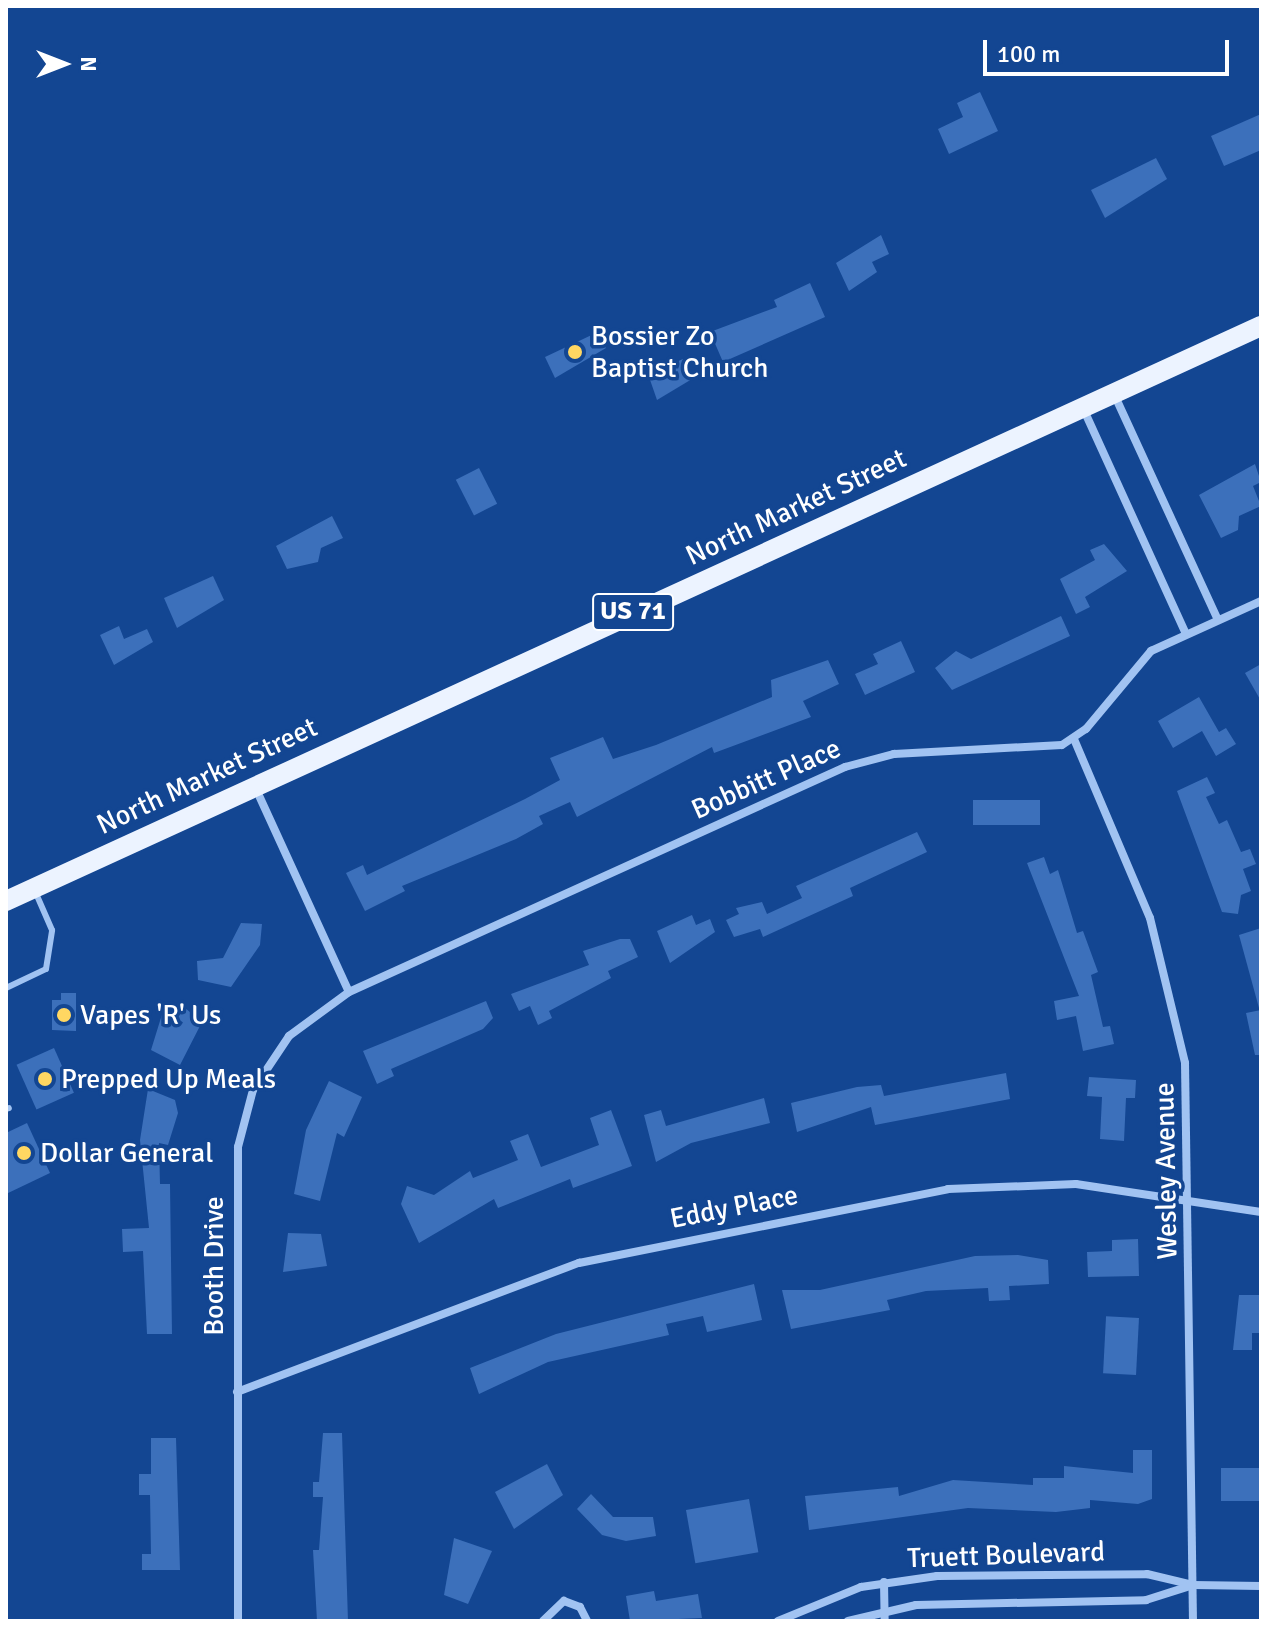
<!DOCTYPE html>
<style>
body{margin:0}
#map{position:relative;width:1267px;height:1627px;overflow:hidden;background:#134692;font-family:Signika,sans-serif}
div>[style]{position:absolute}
.building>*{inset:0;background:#3c70bb;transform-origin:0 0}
.service>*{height:6px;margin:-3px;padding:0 3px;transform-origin:3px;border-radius:3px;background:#a1c3f2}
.minor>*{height:8px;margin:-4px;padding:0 4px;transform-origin:4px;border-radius:4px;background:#a1c3f2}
.primary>*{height:20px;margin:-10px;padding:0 10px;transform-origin:10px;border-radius:10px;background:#ecf3ff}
.dots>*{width:22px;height:22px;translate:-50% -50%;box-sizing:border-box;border:4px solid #134692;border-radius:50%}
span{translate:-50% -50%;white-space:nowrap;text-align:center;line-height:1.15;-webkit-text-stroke:7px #134692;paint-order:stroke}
.shield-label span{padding:2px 6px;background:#134692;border:2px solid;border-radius:6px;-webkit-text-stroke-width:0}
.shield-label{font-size:26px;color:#fff;font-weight:700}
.poi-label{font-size:28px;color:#fff}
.left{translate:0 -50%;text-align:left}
.street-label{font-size:28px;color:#fff}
.frame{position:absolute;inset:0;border:8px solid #fff;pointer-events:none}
.north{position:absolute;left:24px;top:24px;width:80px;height:80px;-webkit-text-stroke:6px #134692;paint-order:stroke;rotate:90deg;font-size:22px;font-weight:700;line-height:32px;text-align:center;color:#fff}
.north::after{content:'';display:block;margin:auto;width:28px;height:36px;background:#fff;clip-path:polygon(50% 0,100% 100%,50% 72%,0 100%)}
.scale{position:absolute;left:983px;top:40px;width:246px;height:36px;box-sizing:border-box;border:4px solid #fff;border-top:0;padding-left:10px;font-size:24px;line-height:28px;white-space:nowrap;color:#fff;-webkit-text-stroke:6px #134692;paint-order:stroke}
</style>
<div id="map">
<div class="building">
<div style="clip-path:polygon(980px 92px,998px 131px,949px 154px,938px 129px,963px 117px,957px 103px)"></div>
<div style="clip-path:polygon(1261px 114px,1261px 150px,1224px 166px,1211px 136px)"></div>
<div style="clip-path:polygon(1156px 158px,1167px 179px,1105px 218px,1091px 190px)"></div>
<div style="clip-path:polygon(881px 235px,889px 254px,872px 262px,877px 272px,849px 291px,836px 263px)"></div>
<div style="clip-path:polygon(810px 283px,825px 317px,723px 362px,710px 332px,777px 307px,774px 300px)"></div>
<div style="clip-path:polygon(598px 332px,606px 348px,555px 378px,545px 357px)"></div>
<div style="clip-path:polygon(683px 359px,692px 379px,657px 400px,648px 374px)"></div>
<div style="clip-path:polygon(1255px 464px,1261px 482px,1253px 486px,1261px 506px,1239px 516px,1238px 530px,1221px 538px,1199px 495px)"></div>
<div style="left:479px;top:468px;width:40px;height:26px;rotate:63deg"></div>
<div style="clip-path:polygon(332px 516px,343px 538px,321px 548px,318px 562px,287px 569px,276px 546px)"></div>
<div style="clip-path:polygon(1104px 544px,1127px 571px,1085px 597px,1090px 607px,1076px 614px,1060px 579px,1095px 560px,1090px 550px)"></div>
<div style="clip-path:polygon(213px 576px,224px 600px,177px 628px,164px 598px)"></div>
<div style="clip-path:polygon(1061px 616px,1070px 636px,952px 690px,935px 668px,956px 651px,971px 659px)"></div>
<div style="clip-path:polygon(119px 626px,124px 639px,147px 629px,153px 642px,114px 665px,100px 635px)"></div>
<div style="clip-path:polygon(901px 641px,915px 672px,865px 695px,855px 674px,878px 664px,873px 654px)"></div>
<div style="clip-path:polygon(828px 660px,839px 684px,803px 701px,811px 717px,714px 753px,712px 747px,577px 817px,570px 802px,539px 816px,543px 824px,516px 839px,402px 886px,405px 891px,365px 911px,346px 873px,363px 865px,367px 875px,525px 799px,560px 780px,550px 758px,603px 737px,613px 759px,656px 745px,772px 697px,771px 680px)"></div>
<div style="clip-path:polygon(1261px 664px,1261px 701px,1245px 673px)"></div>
<div style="clip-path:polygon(1199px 697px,1219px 732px,1226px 728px,1236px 744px,1216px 756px,1202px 731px,1173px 748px,1158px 721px)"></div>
<div style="clip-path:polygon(1207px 777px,1215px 793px,1206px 797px,1219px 824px,1227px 820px,1241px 852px,1250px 849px,1256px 864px,1243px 869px,1251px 891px,1241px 895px,1238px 914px,1222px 912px,1177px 791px)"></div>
<div style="left:1040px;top:800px;width:25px;height:67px;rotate:90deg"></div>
<div style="clip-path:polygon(917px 832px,927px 852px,850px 888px,853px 896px,763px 937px,760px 929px,734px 937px,726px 920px,739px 914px,736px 908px,762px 902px,767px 914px,802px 898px,796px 886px)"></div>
<div style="clip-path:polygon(1044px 857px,1050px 874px,1058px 870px,1077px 933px,1083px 931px,1098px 972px,1091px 975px,1103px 1027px,1110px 1026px,1114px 1044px,1083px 1051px,1076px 1016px,1057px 1020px,1054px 1001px,1079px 996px,1027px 863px)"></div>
<div style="clip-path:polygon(692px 915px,696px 925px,710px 919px,715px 932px,670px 963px,657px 931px)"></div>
<div style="clip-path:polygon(241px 923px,262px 924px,260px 945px,231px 987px,198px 980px,197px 961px,223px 958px)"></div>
<div style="clip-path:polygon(1261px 928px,1261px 1007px,1259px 1008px,1239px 935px)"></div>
<div style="clip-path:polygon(620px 939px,630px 939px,638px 957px,608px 971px,611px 978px,549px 1011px,552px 1018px,538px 1025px,530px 1006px,519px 1011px,511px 994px,589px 965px,583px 951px)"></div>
<div style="clip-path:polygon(61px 993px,76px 993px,76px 1031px,52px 1030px,52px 1000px,61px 1000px)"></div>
<div style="clip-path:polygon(486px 1001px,493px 1018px,483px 1029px,391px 1069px,394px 1076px,377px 1084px,363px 1051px)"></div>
<div style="clip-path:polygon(179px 1003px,202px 1022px,180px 1065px,151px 1050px,164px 1008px,174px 1012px)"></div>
<div style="clip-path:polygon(1261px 1010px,1261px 1055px,1255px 1055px,1246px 1013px)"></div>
<div style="left:54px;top:1048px;width:49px;height:41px;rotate:66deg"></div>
<div style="clip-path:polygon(1006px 1073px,1010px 1099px,875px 1125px,871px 1107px,797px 1132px,791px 1103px,857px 1087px,881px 1085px,884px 1096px)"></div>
<div style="clip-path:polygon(1089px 1077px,1136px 1080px,1135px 1098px,1126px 1098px,1124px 1141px,1100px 1139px,1102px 1097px,1087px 1096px)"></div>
<div style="clip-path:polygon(329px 1081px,362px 1097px,344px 1137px,337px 1133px,320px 1201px,294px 1194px,306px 1130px)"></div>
<div style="clip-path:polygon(148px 1089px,175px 1100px,178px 1113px,168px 1145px,159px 1143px,160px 1184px,170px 1184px,172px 1334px,147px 1334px,143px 1251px,123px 1252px,122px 1229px,149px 1228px,140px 1140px)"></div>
<div style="clip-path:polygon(764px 1098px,770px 1123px,691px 1143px,656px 1162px,644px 1115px,661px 1110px,666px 1126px)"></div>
<div style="clip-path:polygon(611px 1110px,632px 1166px,573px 1188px,570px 1179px,498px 1208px,494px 1199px,419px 1243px,401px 1204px,407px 1186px,434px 1195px,470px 1171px,473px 1178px,518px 1160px,510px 1141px,528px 1134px,541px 1167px,599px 1145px,590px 1118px)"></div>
<div style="clip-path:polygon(27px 1123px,50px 1173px,6px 1194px,6px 1133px)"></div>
<div style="clip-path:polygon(288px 1233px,321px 1234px,327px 1266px,283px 1272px)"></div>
<div style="clip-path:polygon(1138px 1239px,1139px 1276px,1088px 1277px,1087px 1252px,1112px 1251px,1112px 1240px)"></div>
<div style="clip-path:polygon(1018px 1255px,1048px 1260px,1049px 1284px,1009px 1286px,1010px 1300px,989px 1301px,988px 1288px,926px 1291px,887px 1300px,890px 1310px,791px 1329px,782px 1290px,820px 1290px,975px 1256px)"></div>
<div style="clip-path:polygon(754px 1284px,762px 1320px,707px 1332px,703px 1316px,666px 1324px,669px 1335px,548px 1362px,479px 1394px,470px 1368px,556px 1334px)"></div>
<div style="clip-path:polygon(1239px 1295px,1261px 1295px,1261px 1333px,1252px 1333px,1252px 1350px,1233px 1350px)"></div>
<div style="left:1139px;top:1318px;width:57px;height:33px;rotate:93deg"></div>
<div style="clip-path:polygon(323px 1433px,342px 1433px,348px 1621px,317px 1621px,313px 1550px,319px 1550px,323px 1497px,313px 1497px,313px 1482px,319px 1482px)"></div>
<div style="clip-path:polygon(151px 1438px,176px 1438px,180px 1570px,142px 1570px,142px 1554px,151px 1554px,150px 1495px,139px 1495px,139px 1474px,151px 1474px)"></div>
<div style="clip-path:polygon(1133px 1450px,1152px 1450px,1152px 1499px,1138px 1504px,1090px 1500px,1090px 1508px,1056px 1512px,968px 1508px,809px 1530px,805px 1496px,898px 1487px,899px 1496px,953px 1480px,1033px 1485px,1033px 1478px,1064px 1478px,1064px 1466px,1133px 1473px)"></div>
<div style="clip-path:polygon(547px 1464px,563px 1495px,514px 1529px,495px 1492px)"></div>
<div style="left:1261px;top:1468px;width:33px;height:40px;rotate:90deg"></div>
<div style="clip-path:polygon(591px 1494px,613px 1517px,653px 1517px,656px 1536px,626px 1541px,602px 1535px,577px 1509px)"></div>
<div style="left:749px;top:1499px;width:54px;height:64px;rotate:80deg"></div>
<div style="clip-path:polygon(454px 1538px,492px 1551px,468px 1604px,444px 1595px)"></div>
<div style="clip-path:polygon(654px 1591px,656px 1601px,698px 1594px,702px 1618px,630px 1621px,626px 1596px)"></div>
</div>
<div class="service">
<div style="left:6px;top:988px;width:44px;rotate:-25.4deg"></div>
<div style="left:46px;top:969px;width:39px;rotate:-81deg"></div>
<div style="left:52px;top:930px;width:43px;rotate:-113.6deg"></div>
<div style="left:6px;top:1109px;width:3px;rotate:-18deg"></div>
</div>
<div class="minor">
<div style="left:1114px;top:394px;width:247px;rotate:65.3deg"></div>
<div style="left:1083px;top:408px;width:246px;rotate:65.5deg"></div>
<div style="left:1074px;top:739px;width:194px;rotate:67deg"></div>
<div style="left:1150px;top:918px;width:149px;rotate:76.4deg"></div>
<div style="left:1185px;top:1063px;width:558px;rotate:89.18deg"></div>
<div style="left:256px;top:789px;width:223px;rotate:65.4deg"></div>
<div style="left:237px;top:1392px;width:366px;rotate:-20.7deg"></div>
<div style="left:579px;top:1263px;width:376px;rotate:-11.3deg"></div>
<div style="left:948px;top:1189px;width:128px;rotate:-2.2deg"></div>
<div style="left:1076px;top:1184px;width:187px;rotate:8.6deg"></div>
<div style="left:884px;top:1582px;width:39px;rotate:89deg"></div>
<div style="left:238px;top:1621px;width:474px;rotate:-90deg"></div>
<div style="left:238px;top:1147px;width:59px;rotate:-75.3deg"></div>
<div style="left:253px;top:1090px;width:65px;rotate:-56.3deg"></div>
<div style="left:289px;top:1036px;width:74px;rotate:-36.3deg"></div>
<div style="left:349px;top:992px;width:545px;rotate:-24.4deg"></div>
<div style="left:845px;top:767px;width:51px;rotate:-14.9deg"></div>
<div style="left:894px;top:754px;width:168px;rotate:-3.1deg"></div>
<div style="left:1062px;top:745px;width:29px;rotate:-34deg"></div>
<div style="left:1086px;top:729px;width:102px;rotate:-50.2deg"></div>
<div style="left:1151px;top:651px;width:121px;rotate:-24.4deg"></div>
<div style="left:543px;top:1621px;width:29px;rotate:-44deg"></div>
<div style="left:564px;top:1601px;width:17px;rotate:21deg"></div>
<div style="left:580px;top:1607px;width:16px;rotate:63deg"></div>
<div style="left:778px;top:1621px;width:90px;rotate:-22.3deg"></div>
<div style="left:861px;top:1587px;width:77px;rotate:-8.2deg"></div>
<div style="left:937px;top:1576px;width:210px;rotate:-0.5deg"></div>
<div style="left:1147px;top:1574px;width:47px;rotate:13.4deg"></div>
<div style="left:1193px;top:1585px;width:68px;rotate:0.8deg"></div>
<div style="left:848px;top:1621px;width:70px;rotate:-13.2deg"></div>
<div style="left:916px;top:1605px;width:230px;rotate:-1.2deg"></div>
<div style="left:1146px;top:1600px;width:49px;rotate:-17.7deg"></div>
</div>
<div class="primary">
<div style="left:6px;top:901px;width:1380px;rotate:-24.62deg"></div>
</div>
<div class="dots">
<div style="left:575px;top:352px;background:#ffd762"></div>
<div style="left:64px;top:1015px;background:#ffd762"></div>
<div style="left:45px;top:1079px;background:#ffd762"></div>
<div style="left:24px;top:1153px;background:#ffd762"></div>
</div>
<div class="shield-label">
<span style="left:633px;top:612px">US 71</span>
</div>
<div class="poi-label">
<span class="left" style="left:591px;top:352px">Bossier Zo<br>Baptist Church</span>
<span class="left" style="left:80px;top:1015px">Vapes 'R' Us</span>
<span class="left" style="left:61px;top:1079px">Prepped Up Meals</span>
<span class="left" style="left:40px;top:1153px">Dollar General</span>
</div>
<div class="street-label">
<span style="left:796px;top:507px;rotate:-25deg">North Market Street</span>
<span style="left:207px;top:776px;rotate:-25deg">North Market Street</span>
<span style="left:766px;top:779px;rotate:-24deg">Bobbitt Place</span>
<span style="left:1166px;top:1171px;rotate:-91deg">Wesley Avenue</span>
<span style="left:734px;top:1207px;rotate:-11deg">Eddy Place</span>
<span style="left:214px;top:1266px;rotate:-90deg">Booth Drive</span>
<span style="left:1006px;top:1555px;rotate:-2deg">Truett Boulevard</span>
</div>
<div class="frame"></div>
<div class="north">N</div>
<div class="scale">100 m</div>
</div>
